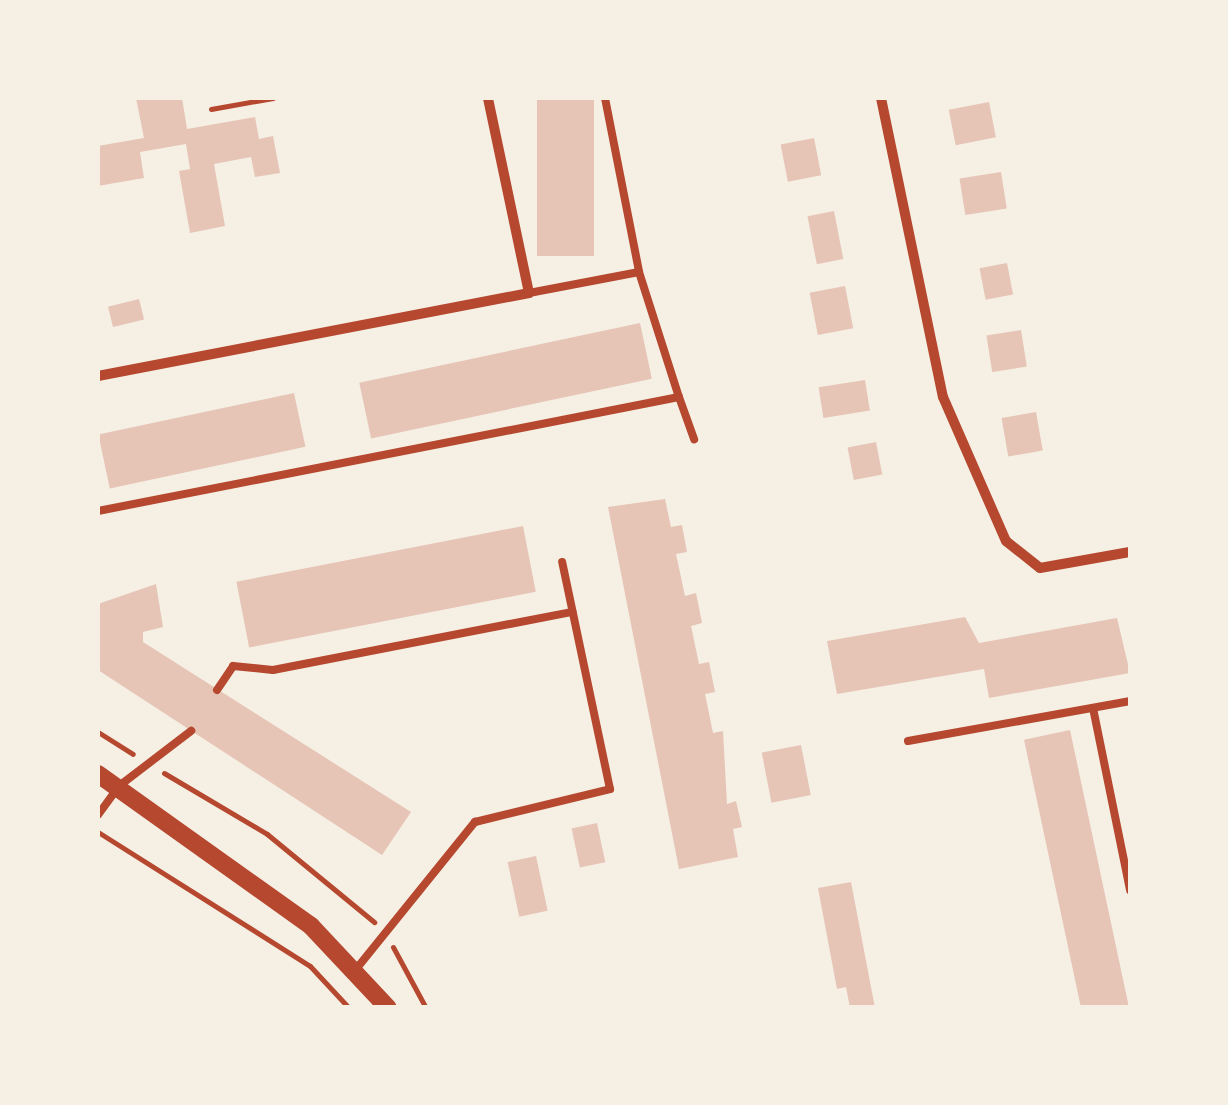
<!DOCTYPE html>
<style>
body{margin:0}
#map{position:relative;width:1228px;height:1105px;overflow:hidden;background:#f6efe4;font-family:"Fira Sans Condensed",sans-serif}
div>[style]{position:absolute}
.building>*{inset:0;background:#e6c5b7;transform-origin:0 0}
.path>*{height:5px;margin:-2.5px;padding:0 2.5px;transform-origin:2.5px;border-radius:2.5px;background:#b5482f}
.service>*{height:8px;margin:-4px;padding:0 4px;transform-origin:4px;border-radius:4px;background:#b5482f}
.minor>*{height:10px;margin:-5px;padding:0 5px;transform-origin:5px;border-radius:5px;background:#b5482f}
.tertiary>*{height:18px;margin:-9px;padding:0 9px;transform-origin:9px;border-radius:9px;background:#b5482f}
span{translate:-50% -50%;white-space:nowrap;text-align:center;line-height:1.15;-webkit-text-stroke:10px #f6efe4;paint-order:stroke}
.frame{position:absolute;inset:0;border:100px solid #f6efe4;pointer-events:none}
</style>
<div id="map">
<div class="building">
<div style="clip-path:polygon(136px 98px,182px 98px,187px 129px,255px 117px,259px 139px,273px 136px,280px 173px,255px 177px,251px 157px,214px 164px,225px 226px,190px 233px,179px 171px,190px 169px,186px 144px,140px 152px,144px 178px,98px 186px,98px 146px,144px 138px)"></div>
<div style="left:537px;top:98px;width:57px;height:158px"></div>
<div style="left:989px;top:102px;width:36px;height:41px;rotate:79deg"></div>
<div style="left:814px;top:138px;width:38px;height:34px;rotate:79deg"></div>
<div style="left:1001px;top:172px;width:37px;height:42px;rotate:81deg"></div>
<div style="left:834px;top:211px;width:49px;height:27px;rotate:79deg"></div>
<div style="left:1007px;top:263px;width:32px;height:28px;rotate:79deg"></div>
<div style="left:845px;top:286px;width:43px;height:36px;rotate:79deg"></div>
<div style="left:139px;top:299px;width:21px;height:32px;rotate:76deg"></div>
<div style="left:640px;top:323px;width:57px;height:287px;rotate:78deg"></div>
<div style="left:1021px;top:330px;width:37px;height:35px;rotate:81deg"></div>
<div style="left:865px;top:380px;width:31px;height:47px;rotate:81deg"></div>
<div style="left:294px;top:393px;width:55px;height:200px;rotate:78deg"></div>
<div style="left:1036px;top:412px;width:39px;height:35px;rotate:80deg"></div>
<div style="left:876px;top:442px;width:33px;height:29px;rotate:79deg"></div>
<div style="clip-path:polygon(665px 499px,671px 527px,682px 525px,687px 552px,676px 554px,685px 596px,696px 593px,702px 623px,691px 626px,699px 664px,709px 662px,715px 692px,705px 694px,713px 733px,723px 731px,727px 804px,736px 801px,742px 827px,733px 829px,738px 857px,679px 869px,608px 507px)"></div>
<div style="left:523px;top:526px;width:67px;height:292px;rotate:79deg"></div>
<div style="clip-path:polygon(156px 584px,163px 627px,143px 632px,143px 642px,411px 812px,382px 855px,98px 670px,98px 604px)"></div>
<div style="clip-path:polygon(965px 617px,979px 643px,1117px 618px,1130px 673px,989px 698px,984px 669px,837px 694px,827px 641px)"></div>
<div style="left:1070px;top:730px;width:284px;height:47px;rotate:78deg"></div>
<div style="left:801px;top:745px;width:51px;height:40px;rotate:79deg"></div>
<div style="left:597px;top:823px;width:40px;height:26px;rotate:78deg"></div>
<div style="left:536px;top:856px;width:56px;height:29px;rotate:78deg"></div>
<div style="clip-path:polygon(851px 882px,875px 1008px,850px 1008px,846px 987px,837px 989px,818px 888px)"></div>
</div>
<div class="path">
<div style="left:211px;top:109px;width:63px;rotate:-10.1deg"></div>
<div style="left:98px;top:732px;width:41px;rotate:32.2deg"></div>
<div style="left:164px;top:773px;width:120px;rotate:30.6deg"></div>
<div style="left:267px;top:834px;width:139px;rotate:39.4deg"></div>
<div style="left:98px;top:832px;width:251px;rotate:32.3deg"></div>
<div style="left:310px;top:966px;width:57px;rotate:47.1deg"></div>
<div style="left:393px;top:947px;width:69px;rotate:61.6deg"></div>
</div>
<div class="service">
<div style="left:605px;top:98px;width:177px;rotate:78.9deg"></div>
<div style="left:639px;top:272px;width:131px;rotate:72.3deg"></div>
<div style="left:529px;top:293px;width:112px;rotate:-10.8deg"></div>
<div style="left:98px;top:511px;width:592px;rotate:-11.1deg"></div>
<div style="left:679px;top:397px;width:45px;rotate:70.3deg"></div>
<div style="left:217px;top:690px;width:29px;rotate:-56deg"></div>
<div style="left:233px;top:666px;width:40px;rotate:5.7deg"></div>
<div style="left:273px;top:670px;width:305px;rotate:-11deg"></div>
<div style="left:1093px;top:708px;width:186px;rotate:78.5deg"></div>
<div style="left:908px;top:741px;width:226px;rotate:-10.2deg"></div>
<div style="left:98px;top:815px;width:36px;rotate:-54deg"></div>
<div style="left:119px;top:786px;width:91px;rotate:-37.4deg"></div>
<div style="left:357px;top:968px;width:188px;rotate:-51.1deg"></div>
<div style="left:475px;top:822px;width:139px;rotate:-13.7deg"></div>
<div style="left:610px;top:789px;width:232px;rotate:-101.9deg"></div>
</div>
<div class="minor">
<div style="left:881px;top:98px;width:305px;rotate:78.3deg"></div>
<div style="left:943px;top:397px;width:157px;rotate:66.4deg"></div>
<div style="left:1006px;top:541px;width:43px;rotate:38.5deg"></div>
<div style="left:1040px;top:568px;width:91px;rotate:-10.1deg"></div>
<div style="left:98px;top:376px;width:439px;rotate:-10.9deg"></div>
<div style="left:529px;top:293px;width:199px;rotate:-101.9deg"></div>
</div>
<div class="tertiary">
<div style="left:98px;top:774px;width:262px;rotate:35.5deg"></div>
<div style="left:311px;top:926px;width:112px;rotate:46.8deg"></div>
</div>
<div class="frame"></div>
</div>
